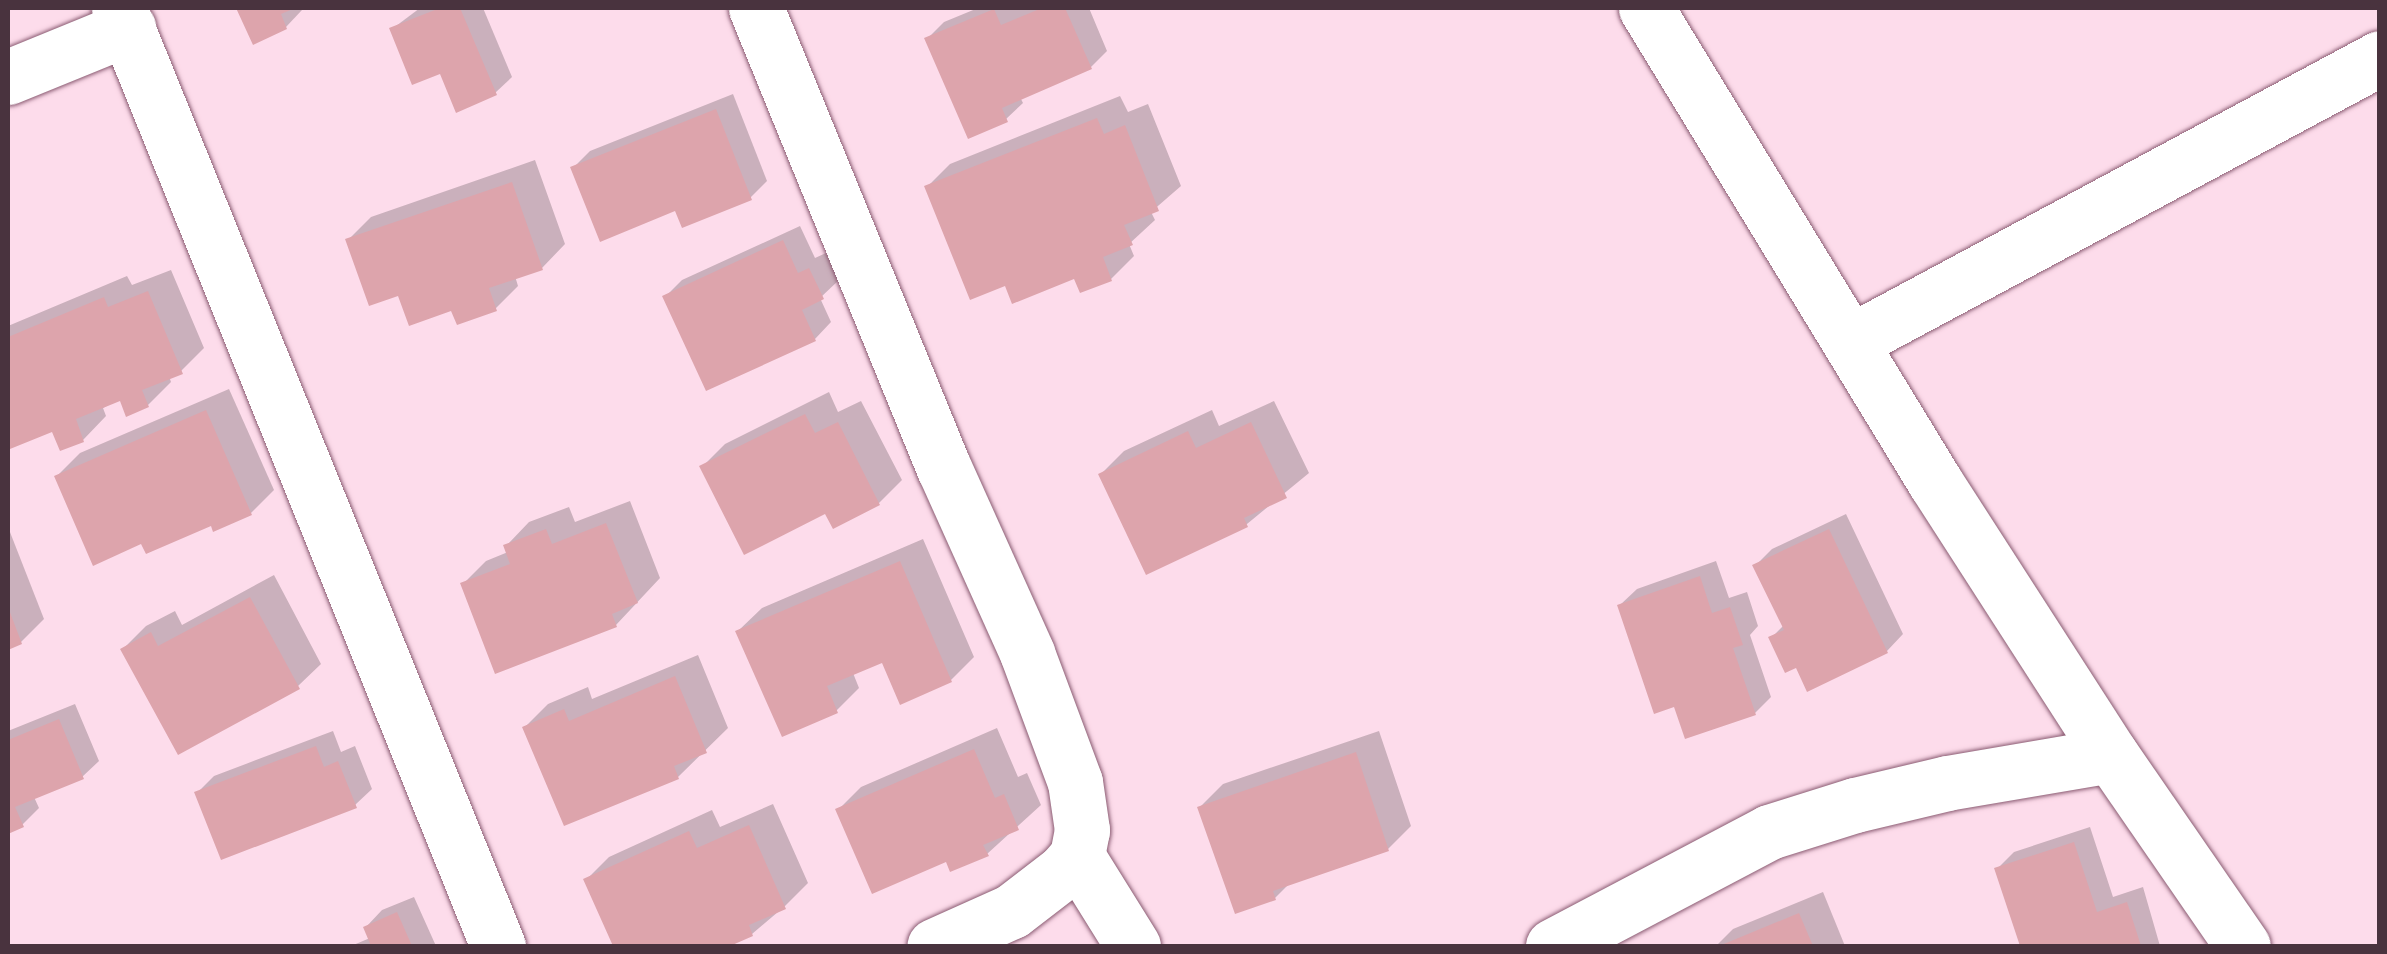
<!DOCTYPE html>
<style>
body{margin:0}
#map{position:relative;width:2387px;height:954px;overflow:hidden;background:#fddceb;font-family:Literata,serif}
div>[style]{position:absolute}
.shadow>*{inset:0;background:#0003}
.building>*{inset:0;background:#dda4ac}
.roads{filter:drop-shadow(0 0 2px #8a5b72) drop-shadow(0 0 2px #8a5b72)}
.minor>*{height:55px;margin:-27.5px;padding:0 27.5px;transform-origin:27.5px;border-radius:27.5px;background:#fff}
span{translate:-50% -50%;white-space:nowrap;text-align:center;line-height:1.15;-webkit-text-stroke:8px #fbf0f5;paint-order:stroke}
.frame{position:absolute;inset:0;border:10px solid #49333e;pointer-events:none}
</style>
<div id="map">
<div class="shadow">
<div style="clip-path:polygon(239px 8px,301px 8px,302px 10px,286px 27px,254px 42px)"></div>
<div style="clip-path:polygon(420px 8px,483px 8px,512px 77px,495px 93px,442px 71px,392px 29px)"></div>
<div style="clip-path:polygon(978px 8px,1089px 8px,1107px 51px,1091px 67px,1020px 97px,1023px 103px,1006px 119px,927px 39px,944px 22px)"></div>
<div style="clip-path:polygon(733px 94px,767px 181px,750px 198px,677px 208px,573px 168px,590px 151px)"></div>
<div style="clip-path:polygon(1120px 96px,1128px 112px,1148px 104px,1181px 186px,1151px 212px,1155px 220px,1129px 244px,1134px 256px,1111px 279px,1076px 275px,1006px 283px,927px 187px,950px 164px)"></div>
<div style="clip-path:polygon(535px 160px,565px 244px,542px 268px,515px 276px,518px 286px,495px 309px,453px 308px,348px 240px,371px 217px)"></div>
<div style="clip-path:polygon(800px 226px,815px 258px,826px 253px,839px 280px,820px 298px,831px 322px,815px 339px,665px 297px,682px 280px)"></div>
<div style="clip-path:polygon(171px 270px,204px 348px,181px 371px,169px 376px,171px 382px,148px 405px,121px 398px,103px 408px,106px 416px,83px 440px,53px 429px,12px 446px,8px 435px,8px 326px,127px 276px,132px 285px)"></div>
<div style="clip-path:polygon(229px 389px,274px 490px,251px 513px,143px 541px,57px 476px,80px 453px)"></div>
<div style="clip-path:polygon(829px 392px,838px 412px,861px 401px,902px 480px,879px 503px,826px 511px,702px 467px,725px 444px)"></div>
<div style="clip-path:polygon(1274px 401px,1309px 473px,1247px 524px,1148px 571px,1101px 474px,1124px 451px,1212px 410px,1219px 426px)"></div>
<div style="clip-path:polygon(630px 501px,660px 578px,616px 625px,463px 584px,486px 561px,508px 552px,506px 546px,529px 522px,569px 507px,575px 522px)"></div>
<div style="clip-path:polygon(1846px 514px,1903px 634px,1887px 651px,1798px 665px,1771px 638px,1784px 625px,1755px 566px,1772px 549px)"></div>
<div style="clip-path:polygon(8px 527px,44px 619px,21px 642px,8px 647px)"></div>
<div style="clip-path:polygon(923px 539px,974px 657px,951px 680px,883px 660px,853px 673px,859px 688px,836px 711px,738px 631px,762px 608px)"></div>
<div style="clip-path:polygon(1716px 561px,1729px 598px,1747px 592px,1758px 626px,1750px 635px,1771px 697px,1755px 713px,1676px 704px,1620px 605px,1637px 589px)"></div>
<div style="clip-path:polygon(274px 575px,321px 664px,298px 686px,123px 649px,146px 626px,175px 611px,182px 625px)"></div>
<div style="clip-path:polygon(698px 655px,728px 728px,678px 777px,525px 727px,548px 704px,588px 687px,592px 699px)"></div>
<div style="clip-path:polygon(75px 704px,99px 761px,82px 777px,34px 797px,39px 808px,22px 825px,8px 831px,8px 731px)"></div>
<div style="clip-path:polygon(997px 728px,1018px 777px,1027px 773px,1041px 805px,987px 854px,947px 859px,838px 810px,861px 787px)"></div>
<div style="clip-path:polygon(333px 731px,341px 752px,355px 746px,372px 789px,355px 805px,197px 793px,214px 776px)"></div>
<div style="clip-path:polygon(1379px 731px,1411px 826px,1388px 849px,1291px 882px,1275px 898px,1200px 807px,1223px 784px)"></div>
<div style="clip-path:polygon(773px 804px,808px 883px,785px 906px,752px 934px,724px 946px,615px 946px,586px 880px,609px 857px,712px 810px,720px 827px)"></div>
<div style="clip-path:polygon(2090px 827px,2113px 897px,2143px 887px,2160px 946px,2023px 946px,1997px 869px,2014px 852px)"></div>
<div style="clip-path:polygon(1823px 892px,1845px 946px,1716px 946px,1733px 929px)"></div>
<div style="clip-path:polygon(414px 897px,436px 946px,351px 946px,370px 938px,366px 927px,382px 910px)"></div>
</div>
<div class="building">
<div style="clip-path:polygon(236px 8px,295px 8px,281px 14px,287px 29px,253px 45px)"></div>
<div style="clip-path:polygon(440px 8px,460px 8px,497px 95px,456px 113px,440px 74px,412px 85px,389px 28px)"></div>
<div style="clip-path:polygon(1042px 8px,1065px 8px,1092px 69px,1002px 108px,1008px 122px,968px 139px,924px 38px,994px 9px,1001px 25px)"></div>
<div style="clip-path:polygon(716px 109px,752px 200px,682px 228px,675px 211px,600px 242px,570px 167px)"></div>
<div style="clip-path:polygon(1097px 118px,1104px 134px,1125px 125px,1159px 211px,1124px 225px,1133px 245px,1103px 257px,1112px 281px,1080px 293px,1074px 279px,1012px 304px,1005px 286px,970px 300px,924px 186px)"></div>
<div style="clip-path:polygon(512px 182px,543px 270px,489px 288px,497px 311px,457px 325px,451px 311px,409px 326px,398px 296px,369px 306px,345px 239px)"></div>
<div style="clip-path:polygon(783px 240px,798px 273px,809px 268px,824px 299px,802px 310px,816px 341px,706px 391px,662px 296px)"></div>
<div style="clip-path:polygon(148px 291px,183px 374px,142px 390px,149px 407px,126px 417px,120px 401px,76px 419px,84px 442px,60px 451px,52px 432px,10px 449px,8px 337px,104px 297px,108px 307px)"></div>
<div style="clip-path:polygon(206px 410px,252px 515px,213px 532px,211px 526px,146px 554px,141px 544px,93px 566px,54px 476px)"></div>
<div style="clip-path:polygon(805px 414px,815px 433px,838px 422px,880px 505px,833px 529px,825px 514px,744px 555px,699px 466px)"></div>
<div style="clip-path:polygon(1251px 422px,1287px 498px,1244px 518px,1248px 527px,1146px 575px,1098px 474px,1188px 431px,1196px 448px)"></div>
<div style="clip-path:polygon(606px 523px,638px 603px,612px 614px,617px 627px,495px 674px,460px 583px,510px 564px,503px 545px,546px 529px,552px 544px)"></div>
<div style="clip-path:polygon(1829px 529px,1888px 653px,1807px 692px,1796px 668px,1785px 673px,1768px 637px,1784px 630px,1752px 565px)"></div>
<div style="clip-path:polygon(900px 561px,952px 682px,900px 705px,882px 663px,827px 686px,838px 713px,782px 737px,735px 631px)"></div>
<div style="clip-path:polygon(1700px 576px,1712px 613px,1730px 607px,1743px 645px,1733px 648px,1756px 715px,1685px 739px,1674px 707px,1654px 714px,1617px 605px)"></div>
<div style="clip-path:polygon(250px 597px,300px 689px,178px 755px,120px 649px,151px 632px,158px 646px)"></div>
<div style="clip-path:polygon(8px 607px,22px 644px,8px 650px)"></div>
<div style="clip-path:polygon(675px 676px,707px 753px,674px 766px,679px 779px,564px 826px,522px 727px,564px 709px,569px 721px)"></div>
<div style="clip-path:polygon(59px 719px,84px 779px,15px 807px,24px 827px,8px 834px,8px 740px)"></div>
<div style="clip-path:polygon(316px 746px,324px 767px,338px 761px,357px 808px,221px 860px,194px 792px)"></div>
<div style="clip-path:polygon(974px 749px,995px 798px,1004px 794px,1019px 830px,983px 845px,989px 856px,950px 872px,946px 862px,872px 894px,835px 809px)"></div>
<div style="clip-path:polygon(1356px 752px,1389px 851px,1273px 891px,1276px 900px,1235px 914px,1197px 807px)"></div>
<div style="clip-path:polygon(749px 825px,786px 909px,749px 925px,753px 936px,730px 946px,613px 946px,583px 879px,689px 831px,697px 848px)"></div>
<div style="clip-path:polygon(2074px 842px,2097px 912px,2127px 902px,2141px 946px,2020px 946px,1994px 868px)"></div>
<div style="clip-path:polygon(397px 912px,412px 946px,371px 946px,363px 927px)"></div>
<div style="clip-path:polygon(1799px 913px,1813px 946px,1719px 946px)"></div>
</div>
<div class="roads">
<div class="minor">
<div style="left:119px;top:8px;width:1012px;rotate:68deg"></div>
<div style="left:756px;top:8px;width:497px;rotate:67.8deg"></div>
<div style="left:944px;top:468px;width:203px;rotate:65.8deg"></div>
<div style="left:1027px;top:653px;width:138px;rotate:69.6deg"></div>
<div style="left:1075px;top:782px;width:49px;rotate:81.7deg"></div>
<div style="left:1082px;top:830px;width:26px;rotate:101deg"></div>
<div style="left:1077px;top:856px;width:20px;rotate:131deg"></div>
<div style="left:1064px;top:871px;width:66px;rotate:142.4deg"></div>
<div style="left:1012px;top:911px;width:85px;rotate:155.8deg"></div>
<div style="left:1646px;top:8px;width:555px;rotate:58.63deg"></div>
<div style="left:1935px;top:482px;width:325px;rotate:57.2deg"></div>
<div style="left:2111px;top:755px;width:232px;rotate:55.4deg"></div>
<div style="left:8px;top:77px;width:130px;rotate:-22.2deg"></div>
<div style="left:1850px;top:342px;width:601px;rotate:-28.18deg"></div>
<div style="left:1077px;top:856px;width:106px;rotate:58.1deg"></div>
<div style="left:1553px;top:946px;width:244px;rotate:-27.8deg"></div>
<div style="left:1769px;top:832px;width:90px;rotate:-17.4deg"></div>
<div style="left:1855px;top:805px;width:95px;rotate:-13.4deg"></div>
<div style="left:1947px;top:783px;width:166px;rotate:-9.7deg"></div>
</div>
</div>
<div class="frame"></div>
</div>
